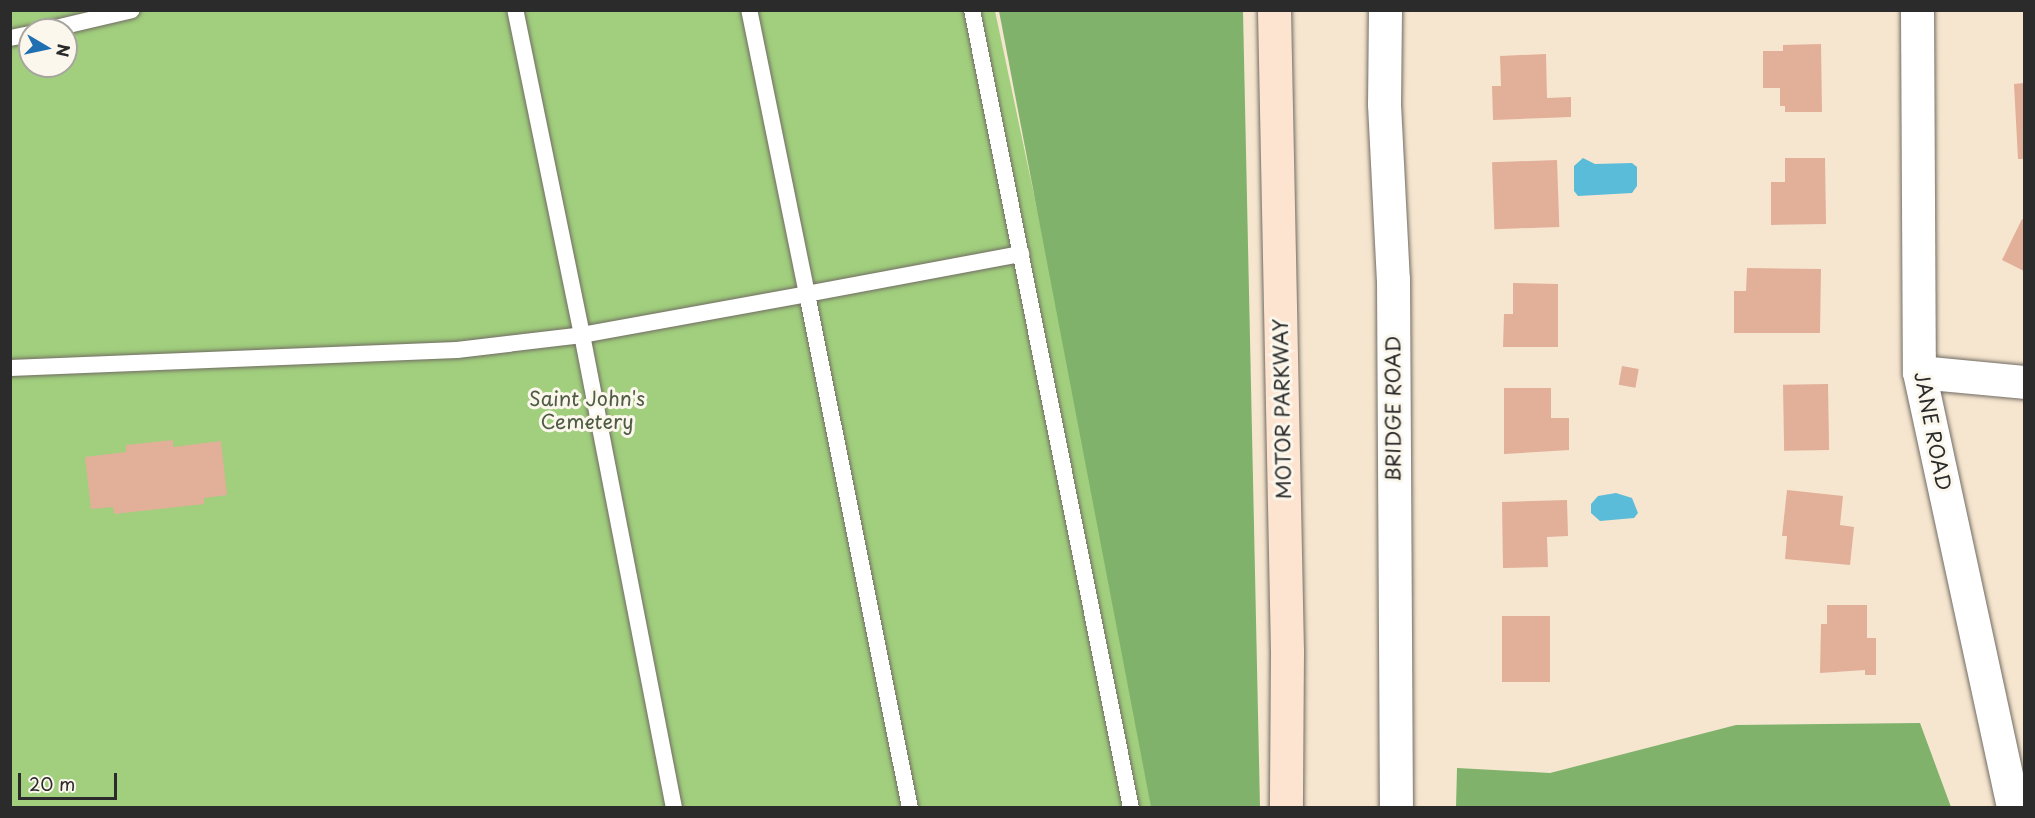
<!DOCTYPE html>
<style>
body{margin:0}
#map{position:relative;width:2035px;height:818px;overflow:hidden;background:#f6e6cf;font-family:"Playpen Sans",sans-serif}
div>[style]{position:absolute}
.green>*{inset:0;background:#a1cf7d}
.forest>*{inset:0;background:#80b26c}
.water>*{inset:0;background:#5abcd9}
.building>*{inset:0;background:#e2af99;transform-origin:0 0}
.roads{filter:drop-shadow(0 0 2px #726c64) drop-shadow(0 0 2px #726c64)}
.service>*{height:16px;margin:-8px;padding:0 8px;transform-origin:8px;border-radius:8px;background:#fff}
.minor>*{height:33px;margin:-16.5px;padding:0 16.5px;transform-origin:16.5px;border-radius:16.5px;background:#fff}
.secondary>*{height:33px;margin:-16.5px;padding:0 16.5px;transform-origin:16.5px;border-radius:16.5px;background:#fde4d0}
span{translate:-50% -50%;white-space:nowrap;text-align:center;line-height:1.15;-webkit-text-stroke:6px #fbf7ec;paint-order:stroke}
.park-label{font-size:20px;color:#4e5c44}
.street-label{font-size:20px;color:#2b2b2b}
.frame{position:absolute;inset:0;border:12px solid #2b2b2b;pointer-events:none}
.north{position:absolute;left:18px;top:18px;width:60px;height:60px;box-sizing:border-box;background:#fbf7ec;border:2px solid #a8a59f;border-radius:50%;rotate:99deg;font-size:16px;font-weight:700;line-height:24px;text-align:center;color:#2b2b2b}
.north::after{content:'';display:block;margin:auto;width:21px;height:27px;background:#1f6fb2;clip-path:polygon(50% 0,100% 100%,50% 72%,0 100%)}
.scale{position:absolute;left:18px;top:773px;width:99px;height:27px;box-sizing:border-box;border:3px solid #2b2b2b;border-top:0;padding-left:8px;font-size:18px;line-height:21px;white-space:nowrap;color:#2b2b2b;-webkit-text-stroke:4px #fbf7ec;paint-order:stroke}
</style>
<div id="map">
<div class="green">
<div style="clip-path:polygon(evenodd,10px 11px,995px 11px,1164px 807px,11px 807px,10px 11px,30px 30px,66px 30px,66px 66px,30px 66px,30px 30px)"></div>
</div>
<div class="forest">
<div style="clip-path:polygon(999px 11px,1243px 11px,1260px 807px,1151px 807px)"></div>
<div style="clip-path:polygon(1920px 723px,1951px 807px,1456px 807px,1457px 768px,1550px 773px,1736px 725px)"></div>
</div>
<div class="water">
<div style="clip-path:polygon(1583px 158px,1595px 164px,1632px 163px,1637px 167px,1637px 186px,1632px 193px,1578px 196px,1574px 191px,1574px 166px)"></div>
<div style="clip-path:polygon(1616px 493px,1632px 498px,1638px 513px,1634px 518px,1600px 521px,1591px 513px,1591px 504px,1598px 496px)"></div>
</div>
<div class="building">
<div style="clip-path:polygon(1821px 44px,1822px 112px,1785px 112px,1785px 106px,1780px 106px,1780px 88px,1763px 88px,1763px 51px,1783px 51px,1783px 45px)"></div>
<div style="clip-path:polygon(1546px 54px,1547px 98px,1571px 97px,1571px 117px,1493px 120px,1492px 86px,1501px 86px,1500px 56px)"></div>
<div style="clip-path:polygon(2024px 83px,2024px 159px,2018px 159px,2014px 84px)"></div>
<div style="clip-path:polygon(1785px 158px,1825px 158px,1826px 224px,1771px 225px,1771px 182px,1785px 182px)"></div>
<div style="left:1557px;top:160px;width:67px;height:65px;rotate:88deg"></div>
<div style="clip-path:polygon(2022px 219px,2024px 220px,2024px 271px,2002px 260px)"></div>
<div style="clip-path:polygon(1747px 268px,1821px 269px,1820px 333px,1734px 333px,1734px 291px,1746px 291px)"></div>
<div style="clip-path:polygon(1513px 283px,1558px 284px,1558px 347px,1503px 347px,1504px 314px,1513px 314px)"></div>
<div style="left:1622px;top:366px;width:17px;height:19px;rotate:10deg"></div>
<div style="left:1828px;top:384px;width:66px;height:45px;rotate:89deg"></div>
<div style="clip-path:polygon(1504px 388px,1551px 388px,1551px 418px,1569px 418px,1569px 450px,1504px 454px)"></div>
<div style="clip-path:polygon(173px 440px,173px 447px,221px 441px,227px 495px,204px 498px,204px 504px,114px 514px,113px 507px,91px 509px,85px 457px,126px 452px,126px 445px)"></div>
<div style="clip-path:polygon(1787px 490px,1843px 496px,1840px 525px,1854px 527px,1850px 565px,1785px 559px,1787px 536px,1782px 536px)"></div>
<div style="clip-path:polygon(1567px 500px,1568px 536px,1547px 537px,1548px 567px,1503px 568px,1502px 502px)"></div>
<div style="clip-path:polygon(1827px 605px,1867px 605px,1867px 638px,1876px 638px,1876px 675px,1865px 675px,1865px 670px,1820px 673px,1821px 624px,1827px 624px)"></div>
<div style="left:1502px;top:616px;width:48px;height:66px"></div>
</div>
<div class="roads">
<div class="service">
<div style="left:972px;top:10px;width:814px;rotate:78.73deg"></div>
<div style="left:47px;top:30px;width:87px;rotate:-13.2deg"></div>
<div style="left:10px;top:38px;width:20px;rotate:-11deg"></div>
<div style="left:10px;top:368px;width:447px;rotate:-2.3deg"></div>
<div style="left:457px;top:350px;width:126px;rotate:-6.8deg"></div>
<div style="left:582px;top:335px;width:332px;rotate:-101.6deg"></div>
<div style="left:674px;top:808px;width:482px;rotate:-101deg"></div>
<div style="left:582px;top:335px;width:229px;rotate:-10.3deg"></div>
<div style="left:807px;top:294px;width:290px;rotate:-101.5deg"></div>
<div style="left:910px;top:808px;width:524px;rotate:-101.33deg"></div>
<div style="left:807px;top:294px;width:218px;rotate:-10.6deg"></div>
</div>
<div class="minor">
<div style="left:1385px;top:10px;width:94px;rotate:90.6deg"></div>
<div style="left:1384px;top:104px;width:175px;rotate:87.1deg"></div>
<div style="left:1393px;top:279px;width:529px;rotate:89.68deg"></div>
<div style="left:1917px;top:10px;width:362px;rotate:89.7deg"></div>
<div style="left:1919px;top:372px;width:446px;rotate:77.8deg"></div>
<div style="left:1919px;top:372px;width:105px;rotate:5.4deg"></div>
</div>
<div class="secondary">
<div style="left:1274px;top:10px;width:641px;rotate:88.84deg"></div>
<div style="left:1287px;top:651px;width:157px;rotate:90.4deg"></div>
</div>
</div>
<div class="park-label">
<span style="left:587px;top:410px">Saint John's<br>Cemetery</span>
</div>
<div class="street-label">
<span style="left:1282px;top:409px;rotate:-91deg">MOTOR PARKWAY</span>
<span style="left:1393px;top:409px;rotate:-90deg">BRIDGE ROAD</span>
<span style="left:1933px;top:431px;rotate:79deg">JANE ROAD</span>
</div>
<div class="frame"></div>
<div class="north">N</div>
<div class="scale">20 m</div>
</div>
